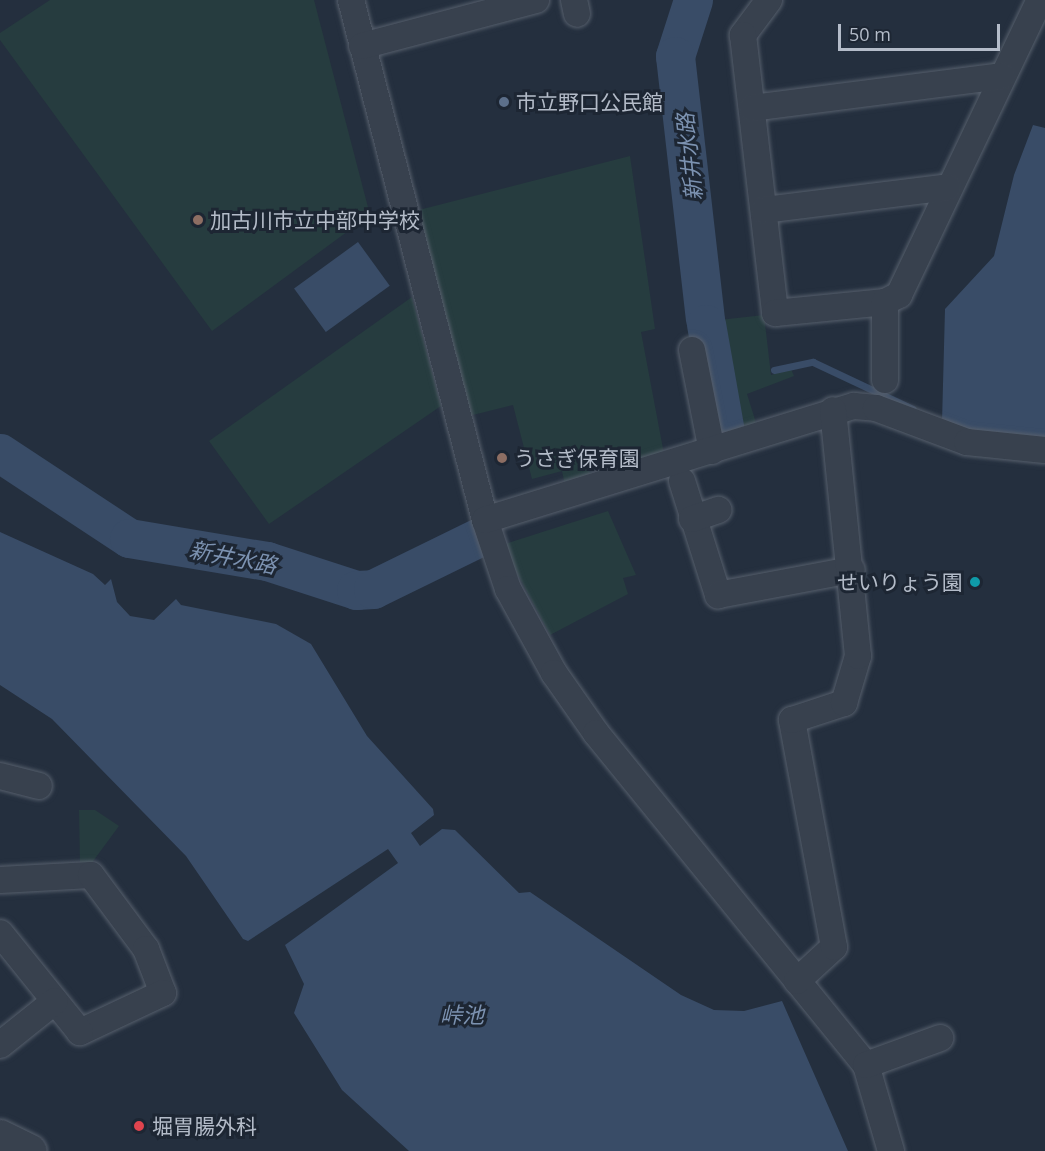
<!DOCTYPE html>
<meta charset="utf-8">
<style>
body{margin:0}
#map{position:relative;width:1045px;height:1151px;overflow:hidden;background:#242f3e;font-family:"Open Sans","Noto Sans JP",sans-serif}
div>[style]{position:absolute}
.green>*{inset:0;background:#263c3f}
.water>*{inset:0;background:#394c67;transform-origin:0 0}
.stream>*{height:7px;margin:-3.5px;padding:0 3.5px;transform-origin:3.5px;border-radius:3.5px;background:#394c67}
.river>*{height:39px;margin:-19.5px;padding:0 19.5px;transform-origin:19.5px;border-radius:19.5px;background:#394c67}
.roads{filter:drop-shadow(0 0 2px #565f6c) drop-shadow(0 0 2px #565f6c)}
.minor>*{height:26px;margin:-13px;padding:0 13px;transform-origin:13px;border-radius:13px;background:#38414e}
.tertiary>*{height:32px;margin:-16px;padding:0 16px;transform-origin:16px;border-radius:16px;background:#38414e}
.dots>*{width:16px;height:16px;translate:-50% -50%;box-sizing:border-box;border:3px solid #1d2633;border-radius:50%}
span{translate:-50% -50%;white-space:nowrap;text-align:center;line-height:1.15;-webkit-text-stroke:6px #1d2633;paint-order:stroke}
.poi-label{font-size:21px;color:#b4bcc9}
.left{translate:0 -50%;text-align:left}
.right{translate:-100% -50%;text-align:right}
.water-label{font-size:22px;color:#7c92b1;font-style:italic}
.scale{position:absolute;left:838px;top:24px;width:162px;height:27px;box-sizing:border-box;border:3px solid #b4bcc9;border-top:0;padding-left:8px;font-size:18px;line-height:21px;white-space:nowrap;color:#b4bcc9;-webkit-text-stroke:4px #1d2633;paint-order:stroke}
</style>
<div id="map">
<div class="green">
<div style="clip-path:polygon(50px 0,314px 0,370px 215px,212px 331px,0 40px,0 33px)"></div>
<div style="clip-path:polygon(630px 156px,655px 329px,641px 332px,664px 454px,614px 471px,604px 463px,589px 467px,590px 475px,565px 485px,562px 471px,532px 479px,513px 405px,469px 416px,415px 211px)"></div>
<div style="clip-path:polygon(412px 297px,441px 406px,269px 524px,209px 441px)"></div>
<div style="clip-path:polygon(764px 315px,771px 375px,791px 369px,794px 376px,747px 394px,757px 426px,737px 433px,719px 320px)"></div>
<div style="clip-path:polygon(608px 511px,636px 575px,623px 578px,628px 594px,550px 635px,502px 545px)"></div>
<div style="clip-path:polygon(79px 810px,95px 810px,119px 826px,91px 864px,80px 864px)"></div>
</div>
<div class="water">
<div style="clip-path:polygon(1033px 125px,1045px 128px,1045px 441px,973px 435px,942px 422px,945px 309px,994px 256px,1014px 175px)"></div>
<div style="left:358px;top:242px;width:54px;height:79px;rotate:54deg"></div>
<div style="clip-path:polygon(0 532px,93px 574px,105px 585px,111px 579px,117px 602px,130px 616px,154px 620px,176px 599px,181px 605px,276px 624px,311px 644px,367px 736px,433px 809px,434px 815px,411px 833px,420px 846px,442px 829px,455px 830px,519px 893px,530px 892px,681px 995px,714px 1010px,744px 1011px,782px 1001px,848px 1151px,409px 1151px,342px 1090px,294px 1013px,304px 984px,285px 945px,398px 863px,388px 849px,248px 941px,243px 939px,186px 856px,52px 719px,0 685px)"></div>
</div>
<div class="stream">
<div style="left:774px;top:370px;width:40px;rotate:-12deg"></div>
<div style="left:813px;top:362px;width:110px;rotate:25.2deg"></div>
</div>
<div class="river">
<div style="left:693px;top:0;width:59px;rotate:107.8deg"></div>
<div style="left:675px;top:56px;width:264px;rotate:83.5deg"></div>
<div style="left:706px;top:324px;width:110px;rotate:80deg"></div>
<div style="left:0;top:453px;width:154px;rotate:33.4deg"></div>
<div style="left:129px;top:538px;width:140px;rotate:9.5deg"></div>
<div style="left:267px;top:561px;width:94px;rotate:18deg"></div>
<div style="left:356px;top:590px;width:17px;rotate:-3deg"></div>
<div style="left:373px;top:589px;width:116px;rotate:-26.1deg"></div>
</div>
<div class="roads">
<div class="minor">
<div style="left:351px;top:0;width:537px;rotate:75.55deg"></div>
<div style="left:485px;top:520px;width:73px;rotate:71.6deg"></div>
<div style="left:508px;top:589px;width:96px;rotate:61.3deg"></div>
<div style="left:554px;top:673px;width:73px;rotate:55deg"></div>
<div style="left:596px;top:733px;width:428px;rotate:50.9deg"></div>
<div style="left:866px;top:1065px;width:90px;rotate:73.8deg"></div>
<div style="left:574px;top:0;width:14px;rotate:78deg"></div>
<div style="left:769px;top:0;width:44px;rotate:126.6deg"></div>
<div style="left:743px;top:35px;width:280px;rotate:83.4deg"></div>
<div style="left:775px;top:313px;width:111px;rotate:-5.7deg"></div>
<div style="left:885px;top:302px;width:16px;rotate:-27deg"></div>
<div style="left:899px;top:295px;width:327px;rotate:-64.5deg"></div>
<div style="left:362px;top:46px;width:180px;rotate:-14.8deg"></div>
<div style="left:752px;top:108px;width:252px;rotate:-7.3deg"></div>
<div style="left:764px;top:210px;width:185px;rotate:-7.1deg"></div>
<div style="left:692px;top:350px;width:103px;rotate:78.8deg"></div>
<div style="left:885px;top:380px;width:78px;rotate:-90deg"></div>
<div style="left:682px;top:481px;width:120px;rotate:72.5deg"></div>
<div style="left:718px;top:595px;width:136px;rotate:-10.6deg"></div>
<div style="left:692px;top:519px;width:28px;rotate:-19deg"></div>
<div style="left:485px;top:520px;width:386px;rotate:-17.2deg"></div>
<div style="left:854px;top:406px;width:22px;rotate:5deg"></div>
<div style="left:876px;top:408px;width:97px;rotate:20.5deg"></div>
<div style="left:967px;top:442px;width:78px;rotate:5.9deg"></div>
<div style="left:0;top:776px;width:40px;rotate:14.4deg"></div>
<div style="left:0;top:880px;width:91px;rotate:-3.1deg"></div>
<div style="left:91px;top:875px;width:92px;rotate:53.4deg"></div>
<div style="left:146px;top:949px;width:47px;rotate:68.9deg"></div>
<div style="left:163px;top:993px;width:92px;rotate:154.8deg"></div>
<div style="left:80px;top:1032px;width:127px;rotate:-128.9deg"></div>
<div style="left:797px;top:981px;width:50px;rotate:-42.6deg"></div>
<div style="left:834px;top:947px;width:231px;rotate:-100.5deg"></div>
<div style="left:792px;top:720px;width:55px;rotate:-18.1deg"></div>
<div style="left:844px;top:703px;width:49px;rotate:-73.4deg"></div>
<div style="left:858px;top:656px;width:247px;rotate:-95.8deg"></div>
<div style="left:0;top:1045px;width:70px;rotate:-38.7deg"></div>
<div style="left:866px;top:1065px;width:79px;rotate:-20deg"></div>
</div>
<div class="tertiary">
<div style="left:0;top:1136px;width:34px;rotate:26deg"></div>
</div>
</div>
<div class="dots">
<div style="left:504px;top:102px;background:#5c6f8a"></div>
<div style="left:198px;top:220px;background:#8d6e63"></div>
<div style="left:502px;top:458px;background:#8d6e63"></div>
<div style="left:975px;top:582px;background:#0f9aa8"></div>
<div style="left:139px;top:1126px;background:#e0444e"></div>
</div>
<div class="poi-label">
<span class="left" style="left:516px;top:102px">市立野口公民館</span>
<span class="left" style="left:210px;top:220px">加古川市立中部中学校</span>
<span class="left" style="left:514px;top:458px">うさぎ保育園</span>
<span class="right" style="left:963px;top:582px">せいりょう園</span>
<span class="left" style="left:152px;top:1126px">堀胃腸外科</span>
</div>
<div class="water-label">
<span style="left:689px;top:157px;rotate:-96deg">新井水路</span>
<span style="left:233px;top:557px;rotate:11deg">新井水路</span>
<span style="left:462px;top:1015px">峠池</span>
</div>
<div class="scale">50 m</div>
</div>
